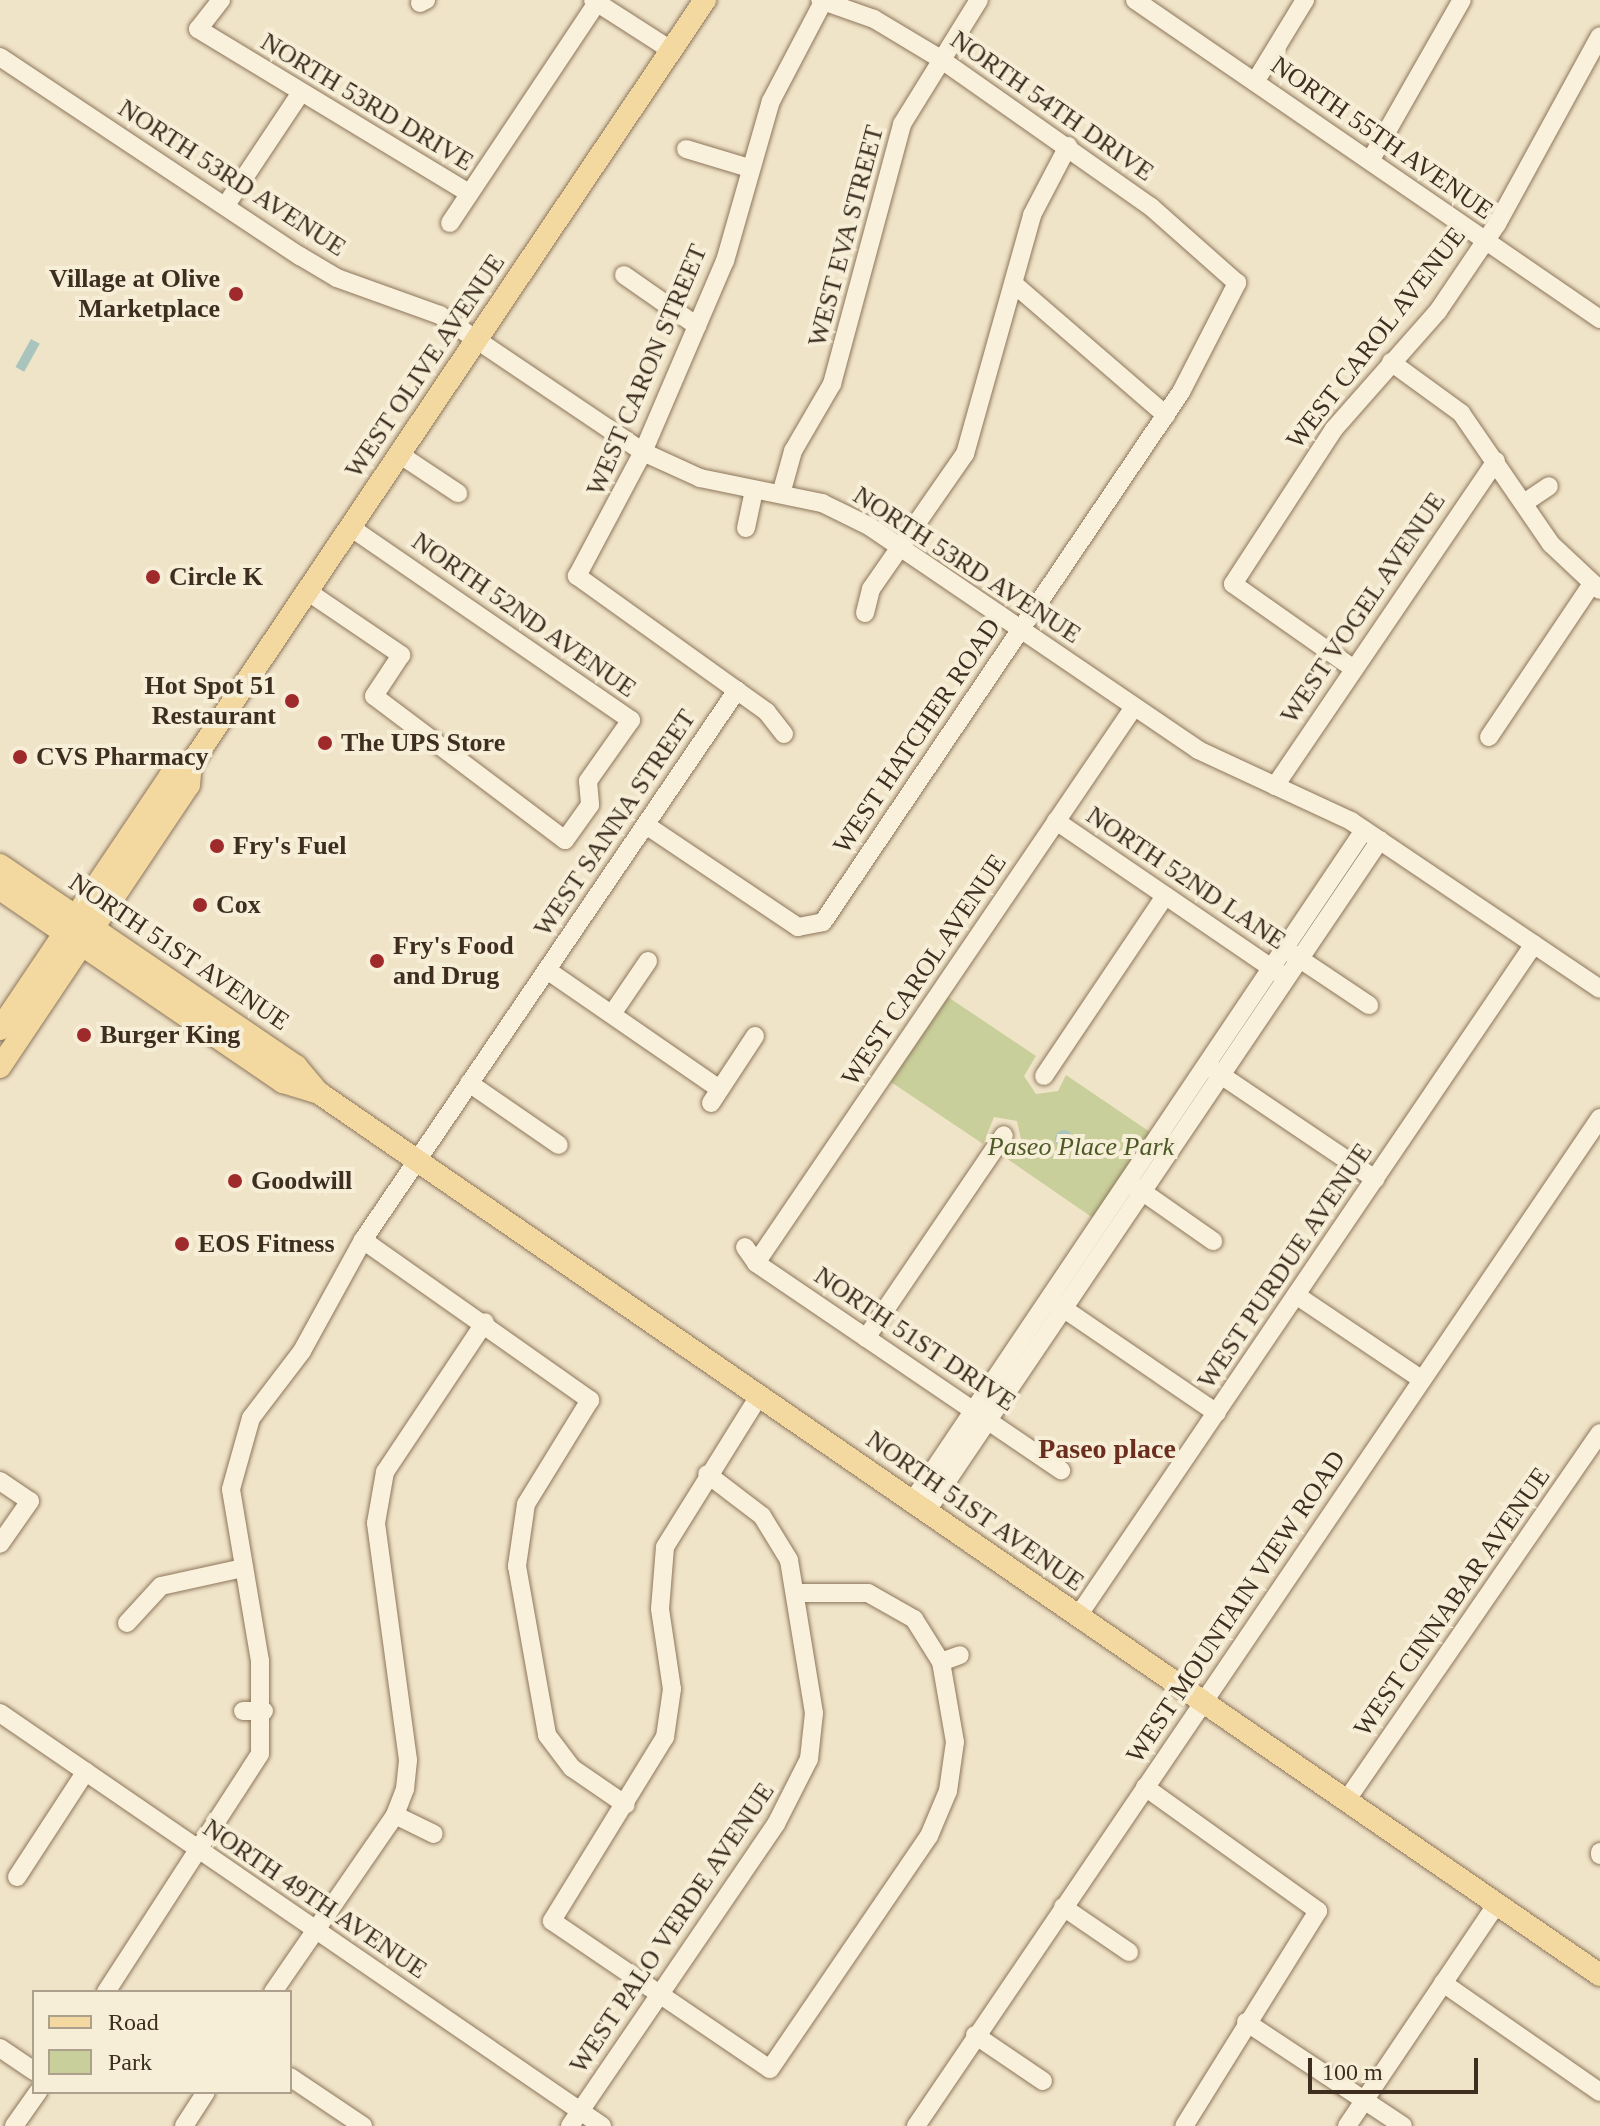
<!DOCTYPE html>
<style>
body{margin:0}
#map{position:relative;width:1600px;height:2126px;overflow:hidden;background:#f0e4c8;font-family:Georgia,serif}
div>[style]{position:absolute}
.green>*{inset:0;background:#c9cf9b}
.water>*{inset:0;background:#a9c4bc;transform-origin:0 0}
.round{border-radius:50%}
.roads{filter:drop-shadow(0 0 2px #8d765c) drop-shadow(0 0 2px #8d765c)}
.minor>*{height:18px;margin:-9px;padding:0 9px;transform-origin:9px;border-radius:9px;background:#faf1dc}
.major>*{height:22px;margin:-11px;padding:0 11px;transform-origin:11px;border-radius:11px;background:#f3d9a0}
.dots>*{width:22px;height:22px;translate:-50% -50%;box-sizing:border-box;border:4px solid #f7eed8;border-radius:50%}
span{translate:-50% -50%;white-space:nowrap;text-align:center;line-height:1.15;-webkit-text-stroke:8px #f7eed8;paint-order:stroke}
.street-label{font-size:26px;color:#3d2e20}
.poi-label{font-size:26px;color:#3d2e20;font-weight:700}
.right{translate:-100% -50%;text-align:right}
.left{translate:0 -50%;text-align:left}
.park-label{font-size:26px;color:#4d5a26;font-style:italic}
.neighbourhood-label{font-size:28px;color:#6b2e1e;font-weight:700}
.legend{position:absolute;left:32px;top:1990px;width:260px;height:104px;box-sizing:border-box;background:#f7eed8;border:2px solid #ada18e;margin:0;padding:10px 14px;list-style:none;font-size:24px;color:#3d2e20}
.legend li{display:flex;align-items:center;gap:16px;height:40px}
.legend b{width:40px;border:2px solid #ada18e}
.scale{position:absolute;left:1308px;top:2058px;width:170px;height:36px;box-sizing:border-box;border:4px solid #3d2e20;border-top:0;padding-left:10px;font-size:24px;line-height:28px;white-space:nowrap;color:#3d2e20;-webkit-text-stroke:6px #f7eed8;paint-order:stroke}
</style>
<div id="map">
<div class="green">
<div style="clip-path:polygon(948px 997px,1036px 1056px,1024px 1076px,1036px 1094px,1058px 1091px,1066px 1075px,1153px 1134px,1096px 1220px,1006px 1158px,1022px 1144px,1017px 1121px,994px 1117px,983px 1144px,891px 1082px)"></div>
</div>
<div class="water">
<div style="left:31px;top:339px;width:10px;height:32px;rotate:29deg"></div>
<div class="round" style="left:1055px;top:1130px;width:18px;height:18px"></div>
</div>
<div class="roads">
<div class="minor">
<div style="left:221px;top:0;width:37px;rotate:128deg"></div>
<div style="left:198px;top:29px;width:317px;rotate:31.2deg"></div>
<div style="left:593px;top:0;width:93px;rotate:32.7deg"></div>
<div style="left:1135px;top:0;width:564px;rotate:34.45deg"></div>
<div style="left:420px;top:3px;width:7px;rotate:-27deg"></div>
<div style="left:0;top:57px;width:360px;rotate:33.6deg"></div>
<div style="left:300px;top:256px;width:43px;rotate:30.7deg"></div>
<div style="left:337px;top:278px;width:109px;rotate:19.8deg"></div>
<div style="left:440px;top:315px;width:245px;rotate:34deg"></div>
<div style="left:643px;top:452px;width:63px;rotate:24.5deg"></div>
<div style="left:700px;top:478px;width:125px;rotate:11.6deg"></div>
<div style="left:822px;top:503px;width:52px;rotate:26.1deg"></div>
<div style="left:869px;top:526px;width:398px;rotate:34.2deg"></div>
<div style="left:1198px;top:750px;width:169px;rotate:24.9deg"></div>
<div style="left:1351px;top:821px;width:300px;rotate:34deg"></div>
<div style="left:1255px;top:82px;width:96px;rotate:-58.6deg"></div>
<div style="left:686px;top:149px;width:66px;rotate:16.8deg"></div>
<div style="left:1370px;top:161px;width:185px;rotate:-60.3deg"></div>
<div style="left:226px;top:205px;width:133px;rotate:-56.3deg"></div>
<div style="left:450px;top:223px;width:268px;rotate:-56.3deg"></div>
<div style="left:624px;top:275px;width:89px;rotate:34.9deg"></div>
<div style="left:1014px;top:284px;width:201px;rotate:40.8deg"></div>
<div style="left:1391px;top:362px;width:87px;rotate:36.1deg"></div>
<div style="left:1461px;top:413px;width:159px;rotate:55.5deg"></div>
<div style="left:1551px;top:544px;width:67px;rotate:43.2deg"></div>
<div style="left:399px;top:454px;width:71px;rotate:33.5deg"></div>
<div style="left:781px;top:494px;width:45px;rotate:-74.4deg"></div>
<div style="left:793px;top:451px;width:78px;rotate:-59.8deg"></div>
<div style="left:832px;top:384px;width:269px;rotate:-74.9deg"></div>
<div style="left:902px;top:124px;width:146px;rotate:-58.2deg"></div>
<div style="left:1524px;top:503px;width:30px;rotate:-34deg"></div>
<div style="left:350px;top:527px;width:341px;rotate:34.5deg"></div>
<div style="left:631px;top:720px;width:75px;rotate:125.2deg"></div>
<div style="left:588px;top:781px;width:24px;rotate:85deg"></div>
<div style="left:590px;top:805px;width:43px;rotate:125.5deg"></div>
<div style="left:565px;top:840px;width:239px;rotate:-143deg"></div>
<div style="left:374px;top:696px;width:49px;rotate:-56.6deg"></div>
<div style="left:746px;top:528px;width:39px;rotate:-78deg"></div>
<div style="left:307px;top:591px;width:114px;rotate:34.2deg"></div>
<div style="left:865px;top:613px;width:25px;rotate:-76deg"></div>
<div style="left:871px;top:589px;width:165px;rotate:-55.2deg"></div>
<div style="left:965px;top:454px;width:248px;rotate:-74.3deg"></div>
<div style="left:1032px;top:215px;width:78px;rotate:-62.4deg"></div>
<div style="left:1354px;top:669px;width:148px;rotate:-144.9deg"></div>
<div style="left:1233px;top:584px;width:185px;rotate:-56.9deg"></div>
<div style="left:1334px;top:429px;width:157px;rotate:-48.6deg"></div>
<div style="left:1438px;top:311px;width:105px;rotate:-55.9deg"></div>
<div style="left:1497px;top:224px;width:214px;rotate:-61.3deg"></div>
<div style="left:784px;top:734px;width:28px;rotate:-128deg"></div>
<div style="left:767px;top:712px;width:234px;rotate:-144.4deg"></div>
<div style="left:577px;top:576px;width:140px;rotate:-62deg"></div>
<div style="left:643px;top:452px;width:208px;rotate:-66.8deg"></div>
<div style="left:725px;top:261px;width:166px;rotate:-74deg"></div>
<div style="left:771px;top:101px;width:112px;rotate:-62.3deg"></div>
<div style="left:1489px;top:737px;width:184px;rotate:-56.1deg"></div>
<div style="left:1275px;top:786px;width:393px;rotate:-55.8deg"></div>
<div style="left:1056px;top:821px;width:270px;rotate:34.3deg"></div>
<div style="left:646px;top:825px;width:183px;rotate:33.9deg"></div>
<div style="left:798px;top:927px;width:25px;rotate:-11deg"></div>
<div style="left:823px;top:922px;width:640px;rotate:-55.96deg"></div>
<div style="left:1181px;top:392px;width:123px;rotate:-62.8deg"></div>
<div style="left:1237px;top:283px;width:115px;rotate:-138.5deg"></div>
<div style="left:1151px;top:207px;width:259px;rotate:-144.9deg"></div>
<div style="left:939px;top:58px;width:76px;rotate:-149deg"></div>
<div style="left:874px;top:19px;width:57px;rotate:-160.6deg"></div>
<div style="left:1291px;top:953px;width:94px;rotate:33.7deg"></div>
<div style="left:547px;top:970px;width:208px;rotate:34.6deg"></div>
<div style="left:612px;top:1014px;width:64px;rotate:-55.8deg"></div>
<div style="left:1212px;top:1069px;width:197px;rotate:34deg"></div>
<div style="left:1044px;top:1076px;width:217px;rotate:-56.1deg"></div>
<div style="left:469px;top:1083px;width:109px;rotate:34.6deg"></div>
<div style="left:711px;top:1103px;width:80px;rotate:-56.7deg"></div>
<div style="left:1133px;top:1185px;width:98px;rotate:35deg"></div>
<div style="left:363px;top:1240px;width:278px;rotate:35.2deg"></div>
<div style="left:590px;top:1400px;width:122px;rotate:121.6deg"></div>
<div style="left:526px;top:1504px;width:63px;rotate:98.3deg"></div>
<div style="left:517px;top:1566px;width:172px;rotate:79.9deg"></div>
<div style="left:547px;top:1735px;width:41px;rotate:52.9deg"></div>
<div style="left:572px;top:1768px;width:65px;rotate:34.4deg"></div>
<div style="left:745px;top:1247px;width:19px;rotate:55deg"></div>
<div style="left:756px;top:1263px;width:369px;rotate:34.2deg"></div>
<div style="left:756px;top:1263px;width:672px;rotate:-55.79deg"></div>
<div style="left:1296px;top:1295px;width:151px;rotate:33.9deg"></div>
<div style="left:1054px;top:1302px;width:197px;rotate:34.3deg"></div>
<div style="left:866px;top:1338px;width:245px;rotate:-55.8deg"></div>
<div style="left:759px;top:1396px;width:178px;rotate:121.9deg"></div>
<div style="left:665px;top:1547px;width:62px;rotate:94.6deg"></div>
<div style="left:660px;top:1609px;width:81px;rotate:81.5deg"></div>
<div style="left:672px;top:1689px;width:49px;rotate:98.3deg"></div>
<div style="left:665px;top:1737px;width:216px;rotate:121.6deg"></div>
<div style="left:552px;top:1921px;width:263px;rotate:34.2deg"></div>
<div style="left:770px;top:2069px;width:282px;rotate:-55.7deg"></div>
<div style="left:929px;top:1836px;width:49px;rotate:-67.1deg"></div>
<div style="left:948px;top:1791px;width:49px;rotate:-81.9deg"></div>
<div style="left:955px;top:1742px;width:81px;rotate:-99.9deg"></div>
<div style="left:941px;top:1662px;width:51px;rotate:-122.1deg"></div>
<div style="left:914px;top:1619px;width:53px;rotate:-150.5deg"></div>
<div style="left:868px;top:1593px;width:73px;rotate:180deg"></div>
<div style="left:0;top:1481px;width:36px;rotate:34deg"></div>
<div style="left:30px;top:1501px;width:52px;rotate:124.9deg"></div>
<div style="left:912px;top:1502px;width:810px;rotate:-56.07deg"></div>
<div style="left:926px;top:1512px;width:811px;rotate:-55.96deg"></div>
<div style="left:1078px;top:1616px;width:812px;rotate:-55.84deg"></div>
<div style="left:127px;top:1623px;width:50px;rotate:-47.4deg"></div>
<div style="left:161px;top:1586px;width:84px;rotate:-12.4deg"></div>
<div style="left:941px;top:1662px;width:20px;rotate:-20deg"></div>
<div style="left:243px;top:1711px;width:21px"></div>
<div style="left:0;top:1713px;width:730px;rotate:34.45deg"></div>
<div style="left:1145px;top:1787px;width:213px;rotate:35.6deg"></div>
<div style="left:1318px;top:1911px;width:253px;rotate:121.9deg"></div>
<div style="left:1346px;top:1801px;width:447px;rotate:-55.4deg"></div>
<div style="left:395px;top:1815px;width:43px;rotate:26deg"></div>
<div style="left:1600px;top:1852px;width:3px;rotate:90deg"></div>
<div style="left:17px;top:1877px;width:126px;rotate:-56.9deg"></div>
<div style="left:1063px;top:1907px;width:80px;rotate:34.3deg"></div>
<div style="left:1443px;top:1983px;width:191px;rotate:34.8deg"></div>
<div style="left:106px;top:1992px;width:283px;rotate:-57.1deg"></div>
<div style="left:260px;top:1754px;width:93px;rotate:-90deg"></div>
<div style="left:260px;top:1661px;width:174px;rotate:-99.6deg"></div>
<div style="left:231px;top:1489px;width:74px;rotate:-74.3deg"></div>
<div style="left:251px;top:1418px;width:84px;rotate:-52.7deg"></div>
<div style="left:302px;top:1351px;width:127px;rotate:-61.2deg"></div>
<div style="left:363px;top:1240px;width:665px;rotate:-55.78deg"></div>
<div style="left:273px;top:1992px;width:215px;rotate:-55.4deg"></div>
<div style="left:395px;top:1815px;width:28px;rotate:-69deg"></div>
<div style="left:405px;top:1789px;width:29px;rotate:-84deg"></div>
<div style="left:408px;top:1760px;width:239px;rotate:-97.7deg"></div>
<div style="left:376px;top:1523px;width:52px;rotate:-80deg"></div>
<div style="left:385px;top:1472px;width:180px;rotate:-56.3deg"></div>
<div style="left:1246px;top:2022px;width:188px;rotate:33.5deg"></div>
<div style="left:975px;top:2035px;width:82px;rotate:34.1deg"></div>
<div style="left:0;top:2048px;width:41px;rotate:34.1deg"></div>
<div style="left:290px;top:2077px;width:88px;rotate:33.9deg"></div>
<div style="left:14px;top:2126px;width:42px;rotate:-54.8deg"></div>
<div style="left:184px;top:2126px;width:40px;rotate:-57.1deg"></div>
<div style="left:570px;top:2126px;width:366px;rotate:-55.7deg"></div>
<div style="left:776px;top:1824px;width:73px;rotate:-63.1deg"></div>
<div style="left:809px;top:1759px;width:46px;rotate:-83.8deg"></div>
<div style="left:814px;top:1713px;width:155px;rotate:-99.3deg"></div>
<div style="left:789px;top:1560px;width:52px;rotate:-121.5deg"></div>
<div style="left:762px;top:1516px;width:69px;rotate:-142.6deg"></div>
<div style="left:916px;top:2126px;width:1218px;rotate:-55.84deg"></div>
<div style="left:1347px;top:2126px;width:268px;rotate:-56deg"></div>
</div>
<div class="major">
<div style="left:0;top:865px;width:358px;rotate:34.2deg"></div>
<div style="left:296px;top:1066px;width:35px;rotate:50deg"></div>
<div style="left:319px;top:1093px;width:1555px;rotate:34.55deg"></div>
<div style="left:0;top:889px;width:343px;rotate:34.3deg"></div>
<div style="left:283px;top:1082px;width:37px;rotate:17deg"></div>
<div style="left:0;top:1029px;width:305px;rotate:-56.1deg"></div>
<div style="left:170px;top:776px;width:24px;rotate:-30deg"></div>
<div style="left:191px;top:764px;width:921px;rotate:-56.07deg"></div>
<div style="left:0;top:1067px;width:339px;rotate:-56.2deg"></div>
<div style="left:189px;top:785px;width:21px;rotate:-85deg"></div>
</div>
</div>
<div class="dots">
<div style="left:236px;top:294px;background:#9e2a2b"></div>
<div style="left:153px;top:577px;background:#9e2a2b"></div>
<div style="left:292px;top:701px;background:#9e2a2b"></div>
<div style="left:325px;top:743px;background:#9e2a2b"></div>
<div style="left:20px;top:757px;background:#9e2a2b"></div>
<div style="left:217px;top:846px;background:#9e2a2b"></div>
<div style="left:200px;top:905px;background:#9e2a2b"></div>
<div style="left:377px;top:961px;background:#9e2a2b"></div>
<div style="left:84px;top:1035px;background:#9e2a2b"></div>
<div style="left:235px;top:1181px;background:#9e2a2b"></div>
<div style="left:182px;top:1244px;background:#9e2a2b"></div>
</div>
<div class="street-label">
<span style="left:367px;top:102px;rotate:31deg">NORTH 53RD DRIVE</span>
<span style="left:1052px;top:106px;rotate:35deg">NORTH 54TH DRIVE</span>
<span style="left:1382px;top:138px;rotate:35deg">NORTH 55TH AVENUE</span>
<span style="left:232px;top:178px;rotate:33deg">NORTH 53RD AVENUE</span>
<span style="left:846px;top:236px;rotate:-75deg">WEST EVA STREET</span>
<span style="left:1376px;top:338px;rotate:-52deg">WEST CAROL AVENUE</span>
<span style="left:425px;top:366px;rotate:-56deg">WEST OLIVE AVENUE</span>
<span style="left:647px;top:370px;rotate:-67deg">WEST CARON STREET</span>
<span style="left:967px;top:565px;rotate:33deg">NORTH 53RD AVENUE</span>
<span style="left:1363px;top:608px;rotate:-56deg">WEST VOGEL AVENUE</span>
<span style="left:524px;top:615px;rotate:35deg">NORTH 52ND AVENUE</span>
<span style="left:917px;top:736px;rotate:-56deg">WEST HATCHER ROAD</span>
<span style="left:615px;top:823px;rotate:-56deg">WEST SANNA STREET</span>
<span style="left:1186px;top:878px;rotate:34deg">NORTH 52ND LANE</span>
<span style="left:179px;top:952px;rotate:34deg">NORTH 51ST AVENUE</span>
<span style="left:924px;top:970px;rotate:-56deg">WEST CAROL AVENUE</span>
<span style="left:1285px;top:1266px;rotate:-56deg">WEST PURDUE AVENUE</span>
<span style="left:915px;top:1339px;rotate:34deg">NORTH 51ST DRIVE</span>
<span style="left:975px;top:1511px;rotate:35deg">NORTH 51ST AVENUE</span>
<span style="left:1452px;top:1602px;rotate:-55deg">WEST CINNABAR AVENUE</span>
<span style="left:1236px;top:1607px;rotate:-56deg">WEST MOUNTAIN VIEW ROAD</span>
<span style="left:315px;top:1899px;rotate:34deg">NORTH 49TH AVENUE</span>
<span style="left:672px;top:1928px;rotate:-56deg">WEST PALO VERDE AVENUE</span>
</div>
<div class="poi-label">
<span class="right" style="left:220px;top:294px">Village at Olive<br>Marketplace</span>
<span class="left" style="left:169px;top:577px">Circle K</span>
<span class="right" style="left:276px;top:701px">Hot Spot 51<br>Restaurant</span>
<span class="left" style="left:341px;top:743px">The UPS Store</span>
<span class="left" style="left:36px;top:757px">CVS Pharmacy</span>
<span class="left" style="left:233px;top:846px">Fry's Fuel</span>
<span class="left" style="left:216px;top:905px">Cox</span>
<span class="left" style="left:393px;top:961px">Fry's Food<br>and Drug</span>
<span class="left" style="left:100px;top:1035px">Burger King</span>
<span class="left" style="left:251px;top:1181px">Goodwill</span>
<span class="left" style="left:198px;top:1244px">EOS Fitness</span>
</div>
<div class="park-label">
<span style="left:1081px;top:1147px">Paseo Place Park</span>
</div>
<div class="neighbourhood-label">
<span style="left:1107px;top:1449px">Paseo place</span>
</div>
<ul class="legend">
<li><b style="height:10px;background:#f3d9a0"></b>Road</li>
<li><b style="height:22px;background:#c9cf9b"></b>Park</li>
</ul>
<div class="scale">100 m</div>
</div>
